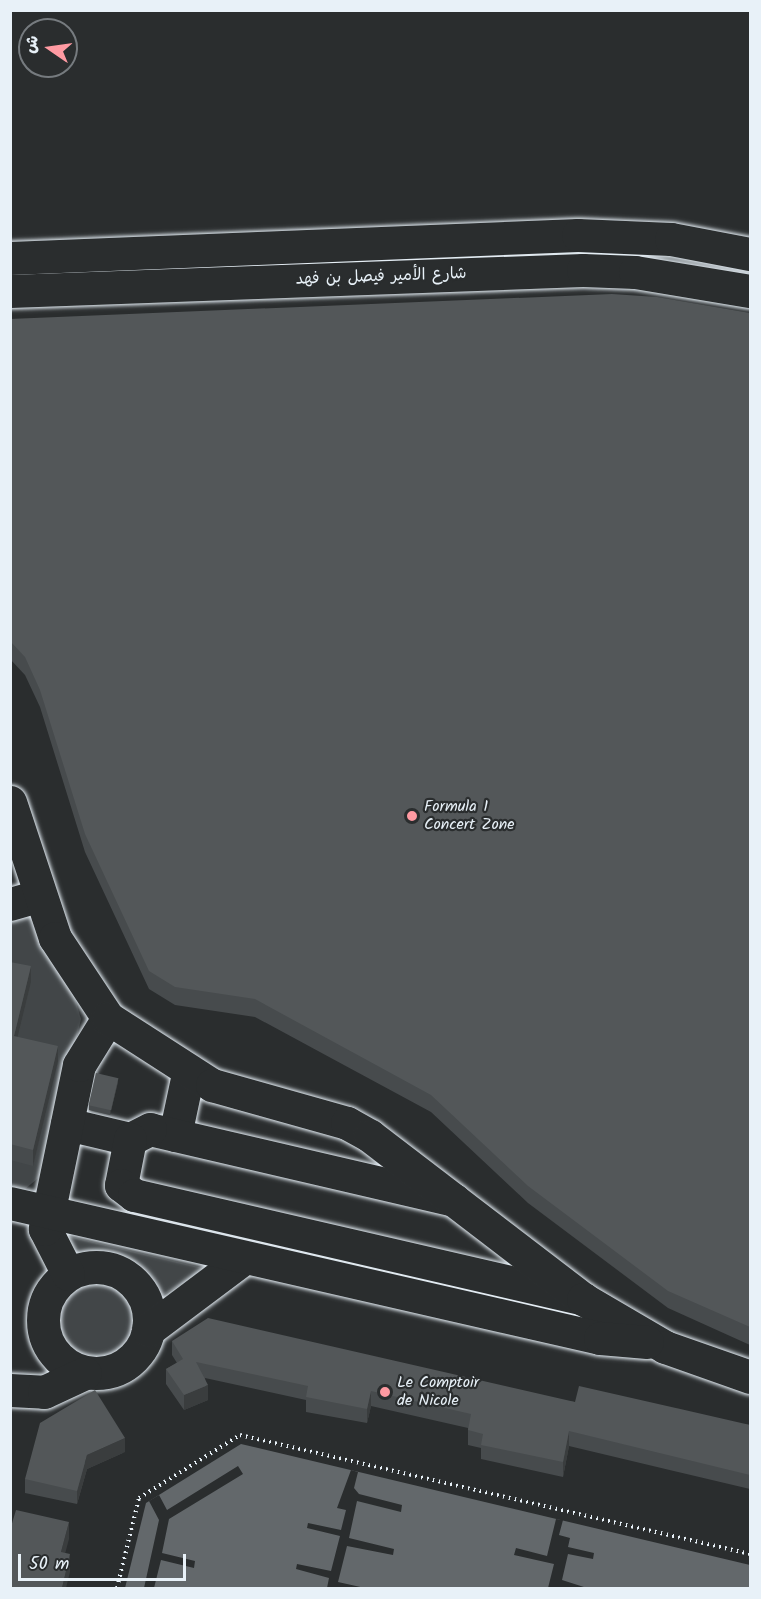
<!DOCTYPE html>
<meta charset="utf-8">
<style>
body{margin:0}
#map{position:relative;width:761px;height:1599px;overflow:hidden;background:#2a2d2e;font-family:Kalam,"Playpen Sans Arabic",sans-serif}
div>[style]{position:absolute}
.green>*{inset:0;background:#424648}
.round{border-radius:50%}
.water>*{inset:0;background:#63686b}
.pier>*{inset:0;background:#2a2d2e}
.path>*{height:4px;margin-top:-2px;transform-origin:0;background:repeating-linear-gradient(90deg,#e8f1f8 0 1.5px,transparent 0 6px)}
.roads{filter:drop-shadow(0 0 2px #e8f1f8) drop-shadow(0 0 2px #e8f1f8)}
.minor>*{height:33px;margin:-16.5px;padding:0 16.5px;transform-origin:16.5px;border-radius:16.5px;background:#2a2d2e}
.minor>.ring{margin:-16.5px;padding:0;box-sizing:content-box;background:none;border:33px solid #2a2d2e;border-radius:50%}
.major>*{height:33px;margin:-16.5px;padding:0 16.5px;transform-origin:16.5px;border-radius:16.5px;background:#2a2d2e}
.wall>*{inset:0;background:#474b4d}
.shaded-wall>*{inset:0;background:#3a3d3e}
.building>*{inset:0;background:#535759;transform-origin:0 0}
.dots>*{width:16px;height:16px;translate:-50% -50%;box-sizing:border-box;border:3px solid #2a2d2e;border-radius:50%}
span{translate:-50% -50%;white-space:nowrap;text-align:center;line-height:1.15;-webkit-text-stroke:4.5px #2a2d2e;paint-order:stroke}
.street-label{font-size:16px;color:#e8f1f8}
.poi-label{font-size:16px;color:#e8f1f8}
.left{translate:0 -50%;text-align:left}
.frame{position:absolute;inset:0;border:12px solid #e8f1f8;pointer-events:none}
.north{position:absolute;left:18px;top:18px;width:60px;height:60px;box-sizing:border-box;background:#2a2d2e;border:2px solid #767b7f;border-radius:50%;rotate:283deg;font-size:16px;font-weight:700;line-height:24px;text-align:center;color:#e8f1f8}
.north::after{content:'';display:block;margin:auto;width:21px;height:27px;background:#ff9aa2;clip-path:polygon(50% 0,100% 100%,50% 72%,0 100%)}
.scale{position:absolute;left:18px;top:1554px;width:168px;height:27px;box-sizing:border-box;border:3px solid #e8f1f8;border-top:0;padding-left:8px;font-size:18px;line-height:21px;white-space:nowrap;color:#e8f1f8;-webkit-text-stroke:4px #2a2d2e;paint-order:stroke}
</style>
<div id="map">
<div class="green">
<div style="clip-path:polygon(28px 913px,73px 993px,81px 1019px,44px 1173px,24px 1190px,10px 1193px,10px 914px)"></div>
<div style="clip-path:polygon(59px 1234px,207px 1269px,156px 1299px,142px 1277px,122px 1262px,97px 1255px,73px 1260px)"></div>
<div class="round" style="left:54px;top:1276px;width:82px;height:82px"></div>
</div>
<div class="water">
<div style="clip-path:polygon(241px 1444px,750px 1565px,750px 1588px,125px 1588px,146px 1503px)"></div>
</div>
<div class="pier">
<div style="clip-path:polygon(238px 1466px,243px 1474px,169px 1519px,162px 1553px,195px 1561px,194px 1568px,161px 1560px,154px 1588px,144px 1588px,159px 1520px,149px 1501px,159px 1495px,167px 1510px)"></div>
<div style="clip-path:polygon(351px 1470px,358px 1472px,354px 1488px,359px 1494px,402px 1505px,401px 1512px,357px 1501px,349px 1538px,394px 1549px,393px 1555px,347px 1546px,338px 1582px,365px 1588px,327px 1588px,329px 1578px,296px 1569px,297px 1564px,331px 1571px,340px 1536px,307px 1528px,308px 1523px,341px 1530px,346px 1510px,337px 1508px)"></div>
<div style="clip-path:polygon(556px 1519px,563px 1520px,559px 1535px,570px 1538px,568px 1547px,594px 1553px,593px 1559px,568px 1554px,562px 1580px,587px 1588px,548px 1588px,554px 1564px,514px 1555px,516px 1548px,547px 1556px)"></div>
</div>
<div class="path">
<div style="left:117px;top:1588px;width:93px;rotate:-76.3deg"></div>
<div style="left:139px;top:1498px;width:119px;rotate:-32deg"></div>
<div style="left:240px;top:1435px;width:524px;rotate:13.13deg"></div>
</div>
<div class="roads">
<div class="minor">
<div style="left:10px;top:904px;width:29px;rotate:-16deg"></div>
<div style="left:67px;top:1124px;width:65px;rotate:13.4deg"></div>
<div style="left:175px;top:1135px;width:62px;rotate:-78deg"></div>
<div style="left:454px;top:1200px;width:312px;rotate:-166.9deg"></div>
<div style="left:150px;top:1129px;width:22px;rotate:153deg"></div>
<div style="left:130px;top:1139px;width:47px;rotate:101.1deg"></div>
<div style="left:121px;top:1185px;width:16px;rotate:38deg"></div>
<div style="left:134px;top:1195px;width:461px;rotate:13deg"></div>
<div class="ring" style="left:43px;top:1267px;width:73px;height:73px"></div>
<div style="left:68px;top:1274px;width:51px;rotate:-117.1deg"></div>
<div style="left:45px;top:1229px;width:167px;rotate:-78.3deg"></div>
<div style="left:79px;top:1065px;width:55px;rotate:-58.3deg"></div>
<div style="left:148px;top:1330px;width:120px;rotate:-36.9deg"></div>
<div style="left:10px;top:1390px;width:34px;rotate:3deg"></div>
<div style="left:44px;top:1392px;width:45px;rotate:-24.9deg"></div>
</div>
<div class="major">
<div style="left:10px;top:258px;width:568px;rotate:-2.32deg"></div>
<div style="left:578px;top:235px;width:93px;rotate:2.5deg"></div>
<div style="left:671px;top:239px;width:80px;rotate:10.8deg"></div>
<div style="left:10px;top:291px;width:573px;rotate:-2.1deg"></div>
<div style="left:583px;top:270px;width:52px;rotate:2.2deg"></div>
<div style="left:635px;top:272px;width:117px;rotate:9.4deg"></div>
<div style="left:10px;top:802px;width:143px;rotate:71.7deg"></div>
<div style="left:55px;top:938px;width:96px;rotate:56.5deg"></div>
<div style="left:108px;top:1018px;width:124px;rotate:32.8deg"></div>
<div style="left:212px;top:1085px;width:140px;rotate:15.7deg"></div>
<div style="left:347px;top:1123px;width:26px;rotate:29deg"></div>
<div style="left:370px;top:1136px;width:268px;rotate:37.4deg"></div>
<div style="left:583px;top:1299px;width:95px;rotate:30.3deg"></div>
<div style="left:665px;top:1347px;width:90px;rotate:19.4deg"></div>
<div style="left:10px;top:1203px;width:605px;rotate:12.89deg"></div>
<div style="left:600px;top:1338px;width:47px;rotate:4.9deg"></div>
</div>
</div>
<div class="wall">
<div style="clip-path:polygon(750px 313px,750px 1345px,668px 1308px,528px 1203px,431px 1112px,255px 1017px,175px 1005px,149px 989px,85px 852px,40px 707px,25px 675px,10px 659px,10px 319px)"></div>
<div style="clip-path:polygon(10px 962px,31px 982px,18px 1037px,58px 1061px,33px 1166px,10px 1160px)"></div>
<div style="clip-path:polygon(118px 1082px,110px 1115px,89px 1110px,89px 1105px)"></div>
<div style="clip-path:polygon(172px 1341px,575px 1402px,750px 1425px,750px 1489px,569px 1446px,563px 1477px,481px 1459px,481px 1448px,468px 1445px,468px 1428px,371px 1406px,367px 1423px,306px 1412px,306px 1400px,205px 1378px,208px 1400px,184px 1410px,166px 1384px,166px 1369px,177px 1363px,172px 1355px)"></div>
<div style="clip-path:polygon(125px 1452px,87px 1469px,77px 1504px,25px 1493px,25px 1479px)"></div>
</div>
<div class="shaded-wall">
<div style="clip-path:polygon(31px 966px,31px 982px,14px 1052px,14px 1036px)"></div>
<div style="clip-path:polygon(58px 1046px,58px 1061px,33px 1166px,33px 1150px)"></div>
<div style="clip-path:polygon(118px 1078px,118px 1082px,110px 1115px,110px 1110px)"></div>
<div style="clip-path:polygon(208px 1385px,208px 1400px,184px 1410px,184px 1395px)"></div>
<div style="clip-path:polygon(371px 1391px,371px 1406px,367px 1423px,367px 1409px)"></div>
<div style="clip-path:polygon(569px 1431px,569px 1446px,563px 1477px,563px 1462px)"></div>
<div style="clip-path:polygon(125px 1438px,125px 1452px,87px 1469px,77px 1504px,77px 1491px,87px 1455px)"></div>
<div style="clip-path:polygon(69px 1522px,69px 1539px,61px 1569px,61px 1552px)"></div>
<div style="clip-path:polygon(70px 1554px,70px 1572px,66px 1588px,62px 1588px)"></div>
</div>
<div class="building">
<div style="clip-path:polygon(612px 294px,657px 297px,750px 313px,750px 1327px,668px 1291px,528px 1186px,431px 1095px,255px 999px,175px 987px,149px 971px,85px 834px,40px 690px,25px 657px,10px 641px,10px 319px)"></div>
<div style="clip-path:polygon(10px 962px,31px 966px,14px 1036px,58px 1046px,33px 1150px,10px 1144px)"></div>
<div style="left:96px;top:1073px;width:23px;height:33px;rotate:13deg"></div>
<div style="clip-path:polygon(208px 1318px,575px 1402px,579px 1386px,750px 1425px,750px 1475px,569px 1431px,563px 1462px,481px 1445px,483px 1434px,468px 1430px,471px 1414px,371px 1391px,367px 1409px,306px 1397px,308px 1386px,196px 1362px,208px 1385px,184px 1395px,166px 1369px,183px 1359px,172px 1341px)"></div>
<div style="clip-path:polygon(95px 1390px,125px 1438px,87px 1455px,77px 1491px,25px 1479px,40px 1423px)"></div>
<div style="clip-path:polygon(16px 1510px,69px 1522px,61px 1552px,70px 1554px,62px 1588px,10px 1588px,10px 1530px)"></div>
</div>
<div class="dots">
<div style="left:412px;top:816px;background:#ff9aa2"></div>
<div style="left:385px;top:1392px;background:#ff9aa2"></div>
</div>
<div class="street-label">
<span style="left:381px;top:277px;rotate:-2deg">شارع الأمير فيصل بن فهد</span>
</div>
<div class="poi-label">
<span class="left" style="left:424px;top:816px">Formula 1<br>Concert Zone</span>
<span class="left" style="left:397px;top:1392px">Le Comptoir<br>de Nicole</span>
</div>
<div class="frame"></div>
<div class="north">ش</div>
<div class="scale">50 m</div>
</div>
